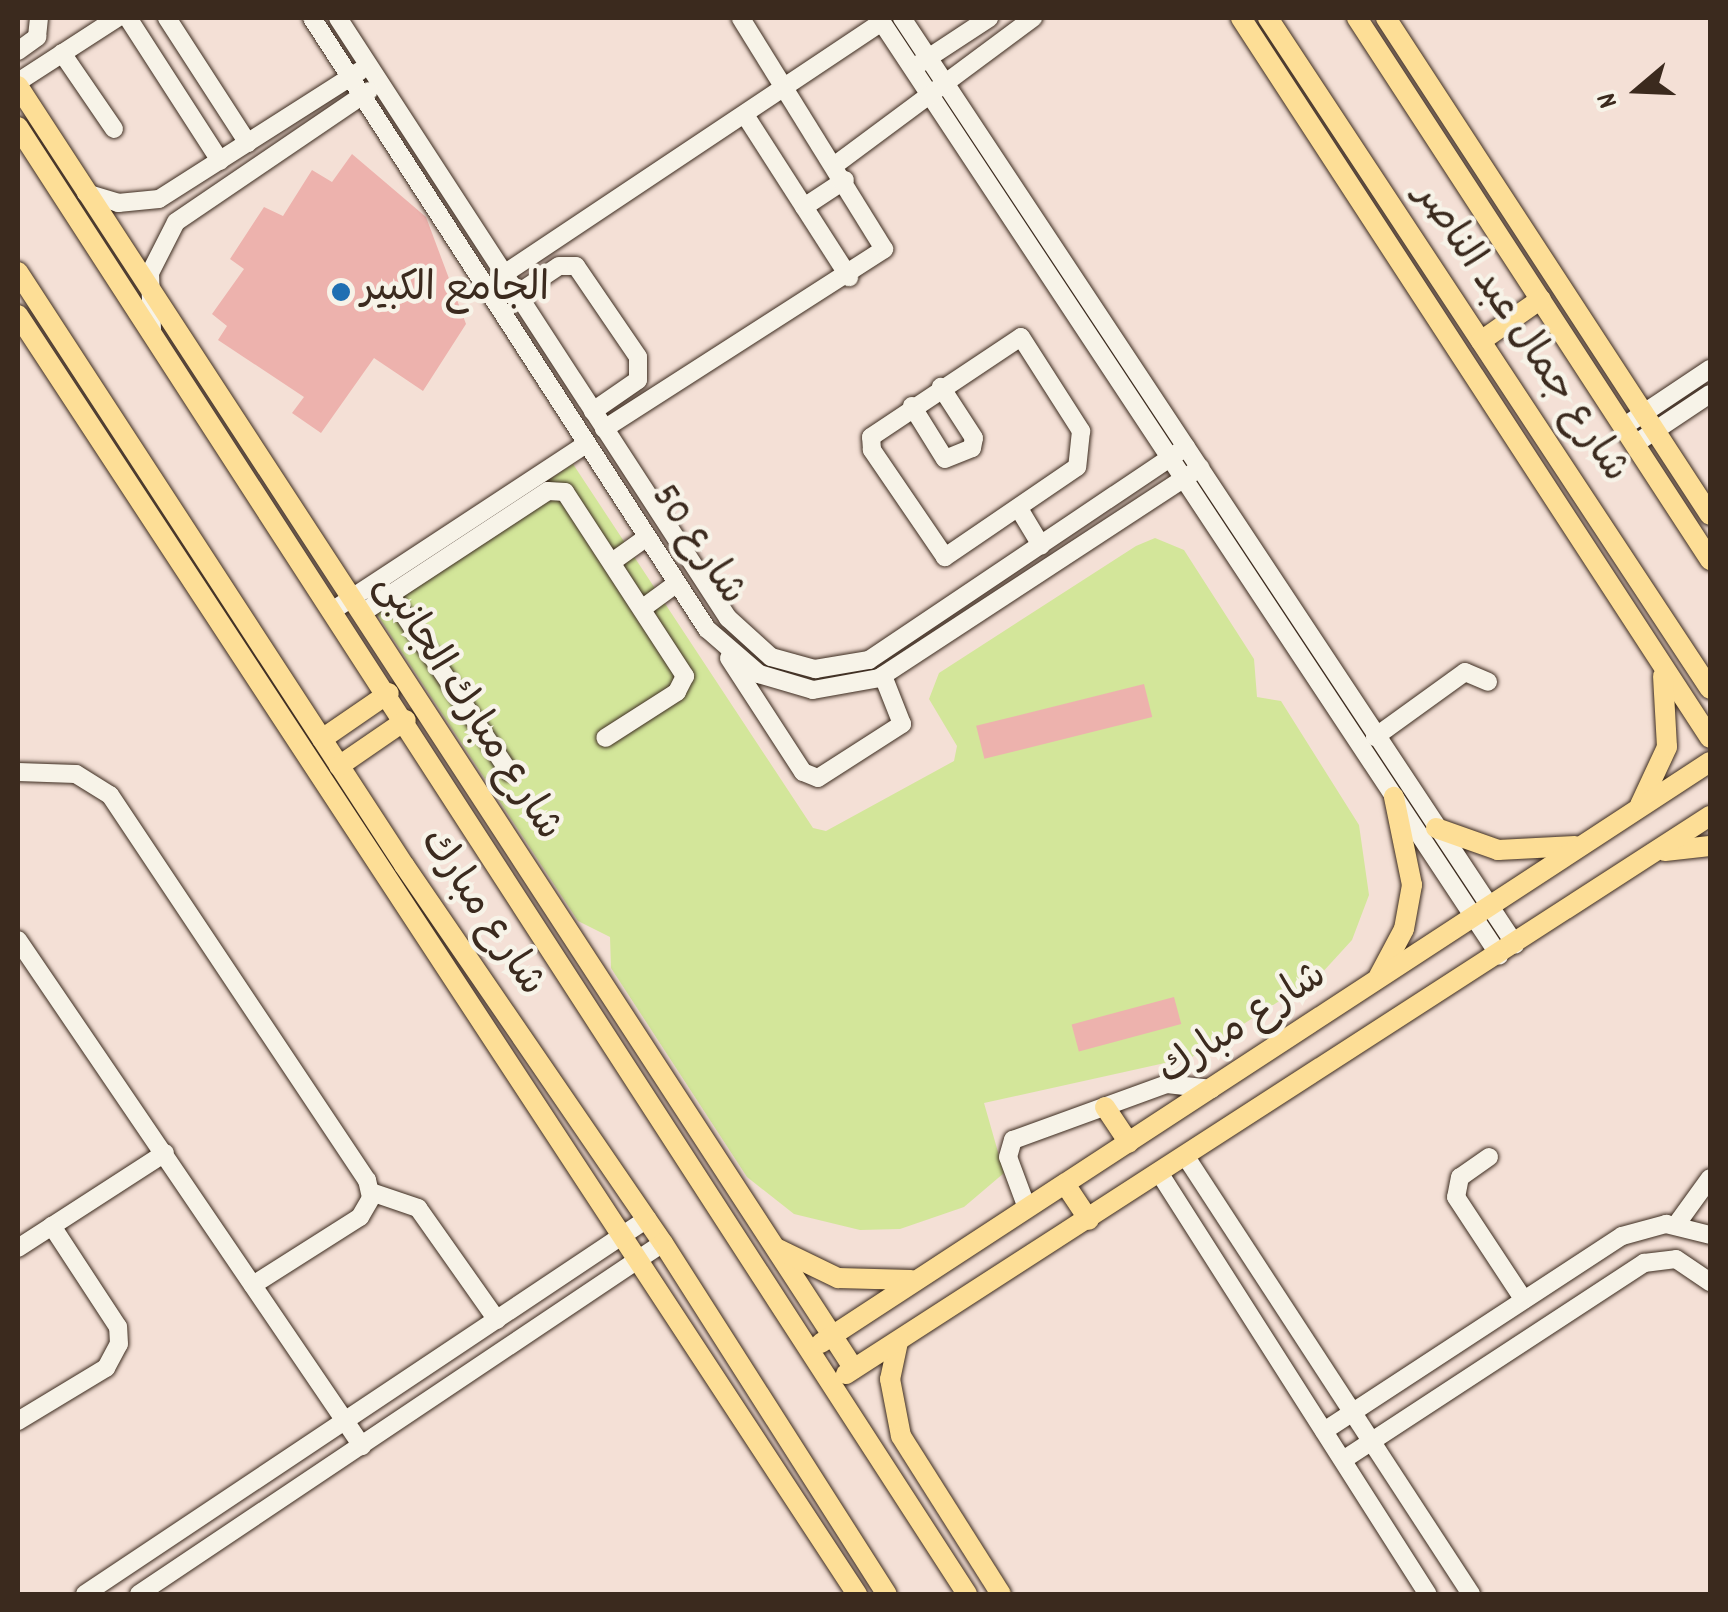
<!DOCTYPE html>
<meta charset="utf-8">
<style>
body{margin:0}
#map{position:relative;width:1728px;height:1612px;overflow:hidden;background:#f4e0d6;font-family:Dekko,"Playpen Sans Arabic",sans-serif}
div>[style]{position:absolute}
.green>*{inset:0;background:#d3e69a}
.building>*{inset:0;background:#edb2ad;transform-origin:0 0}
.roads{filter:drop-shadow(0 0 2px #3b2a1e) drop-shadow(0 0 2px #3b2a1e)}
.minor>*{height:18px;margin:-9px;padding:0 9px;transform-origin:9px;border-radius:9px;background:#f7f3e8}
.major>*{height:20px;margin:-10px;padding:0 10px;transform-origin:10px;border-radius:10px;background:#fdde96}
.dots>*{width:28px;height:28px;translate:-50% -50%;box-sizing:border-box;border:5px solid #f7f3e8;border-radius:50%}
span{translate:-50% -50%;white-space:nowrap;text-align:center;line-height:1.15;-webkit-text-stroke:9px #f7f3e8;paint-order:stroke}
.poi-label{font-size:40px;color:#3b2a1e}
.left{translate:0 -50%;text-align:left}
.street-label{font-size:40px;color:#3b2a1e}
.frame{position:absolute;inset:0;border:20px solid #3b2a1e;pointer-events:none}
.north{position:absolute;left:1588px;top:40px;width:100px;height:100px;-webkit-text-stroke:8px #f7f3e8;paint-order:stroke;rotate:251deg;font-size:28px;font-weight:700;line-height:40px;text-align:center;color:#3b2a1e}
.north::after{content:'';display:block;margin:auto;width:35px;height:45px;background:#3b2a1e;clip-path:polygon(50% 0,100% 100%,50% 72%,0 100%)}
</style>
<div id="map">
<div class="green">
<div style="clip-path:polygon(573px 464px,813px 828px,826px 831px,954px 761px,957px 746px,929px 699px,939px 673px,1136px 546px,1155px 538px,1184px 550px,1254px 659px,1257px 697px,1281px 701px,1359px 825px,1369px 895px,1352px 940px,1320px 975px,1192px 1057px,984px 1103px,1004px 1173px,964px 1207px,900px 1229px,860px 1230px,794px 1214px,747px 1177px,611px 968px,610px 937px,578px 921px,367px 599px)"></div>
</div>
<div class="building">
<div style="clip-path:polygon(352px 154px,426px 217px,466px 324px,423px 391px,374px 358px,321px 433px,292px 413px,304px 397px,218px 340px,227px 326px,212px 314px,244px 269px,230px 259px,264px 207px,283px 216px,312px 170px,332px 182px)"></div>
<div style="left:1144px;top:684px;width:34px;height:173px;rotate:76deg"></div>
<div style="left:1174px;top:997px;width:28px;height:106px;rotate:75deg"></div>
</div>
<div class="roads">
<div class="minor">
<div style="left:128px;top:18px;width:170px;rotate:57.2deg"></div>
<div style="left:167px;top:18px;width:149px;rotate:57.1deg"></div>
<div style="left:312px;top:18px;width:728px;rotate:57.12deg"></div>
<div style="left:707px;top:629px;width:69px;rotate:40.9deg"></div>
<div style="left:759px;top:674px;width:56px;rotate:16.5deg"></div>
<div style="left:813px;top:690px;width:67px;rotate:-10.3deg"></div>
<div style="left:879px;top:678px;width:384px;rotate:-33.2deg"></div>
<div style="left:338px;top:18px;width:716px;rotate:56.98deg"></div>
<div style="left:728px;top:618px;width:58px;rotate:42.2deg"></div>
<div style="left:771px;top:657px;width:46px;rotate:15.3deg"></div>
<div style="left:815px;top:669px;width:55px;rotate:-9.5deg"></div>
<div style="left:869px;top:660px;width:382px;rotate:-33.9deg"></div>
<div style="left:879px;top:18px;width:1124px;rotate:56.51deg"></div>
<div style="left:902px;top:18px;width:1111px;rotate:56.5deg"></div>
<div style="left:18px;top:51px;width:24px;rotate:-36deg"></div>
<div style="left:37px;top:37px;width:19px;rotate:-84deg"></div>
<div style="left:62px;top:53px;width:92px;rotate:55.6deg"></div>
<div style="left:919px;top:64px;width:84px;rotate:-33.3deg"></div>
<div style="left:18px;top:82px;width:118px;rotate:-32.9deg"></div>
<div style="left:745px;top:115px;width:193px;rotate:57.3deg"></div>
<div style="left:835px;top:165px;width:247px;rotate:-36.6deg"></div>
<div style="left:86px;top:193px;width:34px;rotate:17deg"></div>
<div style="left:118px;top:203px;width:41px;rotate:-5.6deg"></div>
<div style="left:159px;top:199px;width:238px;rotate:-32.5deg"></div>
<div style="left:804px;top:207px;width:49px;rotate:-33.4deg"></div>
<div style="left:504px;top:274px;width:454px;rotate:-33.7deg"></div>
<div style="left:517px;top:294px;width:50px;rotate:-33.7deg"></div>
<div style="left:559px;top:266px;width:17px"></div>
<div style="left:576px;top:266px;width:110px;rotate:55.7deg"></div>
<div style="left:638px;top:357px;width:23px;rotate:90deg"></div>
<div style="left:638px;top:380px;width:55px;rotate:145.4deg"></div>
<div style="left:152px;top:330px;width:57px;rotate:-92deg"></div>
<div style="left:150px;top:273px;width:57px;rotate:-63deg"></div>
<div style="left:176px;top:222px;width:233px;rotate:-34.2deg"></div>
<div style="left:1021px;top:337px;width:112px;rotate:57.4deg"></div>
<div style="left:1081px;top:431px;width:36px;rotate:96deg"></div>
<div style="left:1077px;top:467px;width:160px;rotate:145.7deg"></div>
<div style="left:945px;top:557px;width:130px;rotate:-124.3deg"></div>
<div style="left:872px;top:450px;width:13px;rotate:-94deg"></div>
<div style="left:871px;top:437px;width:180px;rotate:-33.7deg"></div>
<div style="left:912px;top:406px;width:62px;rotate:58.1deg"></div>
<div style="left:945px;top:459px;width:29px;rotate:-22deg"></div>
<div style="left:972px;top:448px;width:10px;rotate:-79deg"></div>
<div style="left:974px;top:438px;width:61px;rotate:-122.9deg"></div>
<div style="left:1632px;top:421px;width:94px;rotate:-33.7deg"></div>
<div style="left:604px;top:429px;width:333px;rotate:-32.7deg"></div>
<div style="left:884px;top:249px;width:272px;rotate:-121.8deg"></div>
<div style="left:1635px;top:444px;width:90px;rotate:-33.7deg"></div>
<div style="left:1021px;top:512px;width:39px;rotate:59deg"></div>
<div style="left:612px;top:562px;width:43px;rotate:-35.5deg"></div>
<div style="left:390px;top:594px;width:214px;rotate:56.2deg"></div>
<div style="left:643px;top:608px;width:42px;rotate:-36.3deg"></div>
<div style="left:335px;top:609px;width:300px;rotate:-33.3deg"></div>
<div style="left:362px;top:613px;width:222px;rotate:-33.3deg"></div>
<div style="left:548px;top:491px;width:17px;rotate:3deg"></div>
<div style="left:565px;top:492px;width:220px;rotate:56.9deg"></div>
<div style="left:685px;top:676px;width:18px;rotate:117deg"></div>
<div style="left:677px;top:692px;width:85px;rotate:147.4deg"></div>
<div style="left:729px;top:658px;width:136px;rotate:57deg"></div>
<div style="left:803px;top:772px;width:16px;rotate:22deg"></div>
<div style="left:818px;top:778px;width:100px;rotate:-32.7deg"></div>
<div style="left:902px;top:724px;width:52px;rotate:-111.6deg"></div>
<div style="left:1375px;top:737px;width:111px;rotate:-35.8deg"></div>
<div style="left:1465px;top:672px;width:25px;rotate:23deg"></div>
<div style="left:18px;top:772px;width:58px;rotate:2deg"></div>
<div style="left:76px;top:774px;width:40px;rotate:32deg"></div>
<div style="left:110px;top:795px;width:463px;rotate:56.3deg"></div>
<div style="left:367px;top:1180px;width:18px;rotate:77deg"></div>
<div style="left:371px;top:1198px;width:22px;rotate:120deg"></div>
<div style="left:360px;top:1217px;width:127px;rotate:147.6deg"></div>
<div style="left:18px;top:940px;width:612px;rotate:55.79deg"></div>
<div style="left:1186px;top:1157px;width:522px;rotate:56.89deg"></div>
<div style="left:1489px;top:1157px;width:35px;rotate:145deg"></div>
<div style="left:1460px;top:1177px;width:20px;rotate:101deg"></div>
<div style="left:1456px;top:1197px;width:123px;rotate:56.6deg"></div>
<div style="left:1160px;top:1174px;width:498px;rotate:57.5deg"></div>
<div style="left:371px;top:1192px;width:50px;rotate:18.8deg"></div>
<div style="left:418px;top:1208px;width:137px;rotate:54.8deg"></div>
<div style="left:1027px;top:1208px;width:54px;rotate:-110.4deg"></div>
<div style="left:1008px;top:1157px;width:18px;rotate:-74deg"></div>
<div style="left:1013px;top:1140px;width:164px;rotate:-20deg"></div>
<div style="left:1167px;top:1084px;width:45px;rotate:6.3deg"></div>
<div style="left:1676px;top:1225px;width:58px;rotate:-54.1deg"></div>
<div style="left:18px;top:1248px;width:175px;rotate:-32.9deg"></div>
<div style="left:18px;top:1421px;width:103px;rotate:-31.1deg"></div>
<div style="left:106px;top:1368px;width:27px;rotate:-62deg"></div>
<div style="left:119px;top:1344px;width:17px;rotate:-93deg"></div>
<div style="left:118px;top:1327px;width:121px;rotate:-123.2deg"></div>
<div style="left:1324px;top:1431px;width:356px;rotate:-33.2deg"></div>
<div style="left:1622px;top:1236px;width:46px;rotate:-15.3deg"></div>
<div style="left:1666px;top:1224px;width:45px;rotate:14deg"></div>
<div style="left:1343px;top:1460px;width:360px;rotate:-33.2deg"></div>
<div style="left:1644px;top:1263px;width:32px;rotate:-7deg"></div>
<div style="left:1676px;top:1259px;width:41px;rotate:34.1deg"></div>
<div style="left:85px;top:1594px;width:676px;rotate:-33.71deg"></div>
<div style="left:139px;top:1594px;width:631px;rotate:-33.82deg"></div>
</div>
<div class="major">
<div style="left:1241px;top:18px;width:859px;rotate:56.92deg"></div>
<div style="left:1268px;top:18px;width:803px;rotate:56.63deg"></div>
<div style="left:1357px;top:18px;width:647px;rotate:56.92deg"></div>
<div style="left:1386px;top:18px;width:593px;rotate:56.9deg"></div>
<div style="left:18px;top:86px;width:1531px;rotate:56.91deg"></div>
<div style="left:18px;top:127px;width:1747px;rotate:57.1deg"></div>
<div style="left:18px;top:272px;width:708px;rotate:56.94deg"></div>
<div style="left:404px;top:865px;width:458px;rotate:55.6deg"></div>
<div style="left:663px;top:1243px;width:416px;rotate:57.5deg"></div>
<div style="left:18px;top:315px;width:1530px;rotate:56.74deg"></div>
<div style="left:1481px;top:341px;width:73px;rotate:-35deg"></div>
<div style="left:322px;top:739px;width:81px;rotate:-34.5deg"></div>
<div style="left:339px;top:766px;width:81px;rotate:-34.5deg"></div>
<div style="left:1640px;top:805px;width:64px;rotate:-65deg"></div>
<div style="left:1667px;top:747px;width:71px;rotate:-93.2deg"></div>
<div style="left:1436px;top:828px;width:66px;rotate:19.5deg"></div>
<div style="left:1498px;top:850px;width:77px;rotate:-3deg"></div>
<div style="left:1665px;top:851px;width:45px;rotate:-6.3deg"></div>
<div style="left:1379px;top:976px;width:53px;rotate:-62deg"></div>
<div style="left:1404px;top:929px;width:45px;rotate:-79.7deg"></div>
<div style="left:1412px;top:885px;width:90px;rotate:-101.6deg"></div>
<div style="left:1105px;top:1107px;width:43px;rotate:56.3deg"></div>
<div style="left:1065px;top:1184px;width:43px;rotate:56.3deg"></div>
<div style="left:778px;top:1249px;width:67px;rotate:25.8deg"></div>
<div style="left:838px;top:1278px;width:73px;rotate:1.6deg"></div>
<div style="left:898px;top:1342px;width:38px;rotate:102deg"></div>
<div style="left:890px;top:1379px;width:58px;rotate:79.1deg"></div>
<div style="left:901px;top:1436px;width:187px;rotate:57.7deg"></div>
<div style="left:821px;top:1343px;width:1062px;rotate:-33.17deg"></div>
<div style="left:846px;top:1374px;width:1029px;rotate:-32.86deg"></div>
</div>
</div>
<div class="dots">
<div style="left:341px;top:292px;background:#1f6fb2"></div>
</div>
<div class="poi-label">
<span class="left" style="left:361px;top:292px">الجامع الكبير</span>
</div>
<div class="street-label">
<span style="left:1519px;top:334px;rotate:56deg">شارع جمال عبد الناصر</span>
<span style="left:696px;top:546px;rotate:56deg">شارع 50</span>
<span style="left:466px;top:708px;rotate:57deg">شارع مبارك الجانبى</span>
<span style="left:480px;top:914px;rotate:56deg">شارع مبارك</span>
<span style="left:1244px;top:1026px;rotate:-33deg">شارع مبارك</span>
</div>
<div class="frame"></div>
<div class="north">N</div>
</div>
